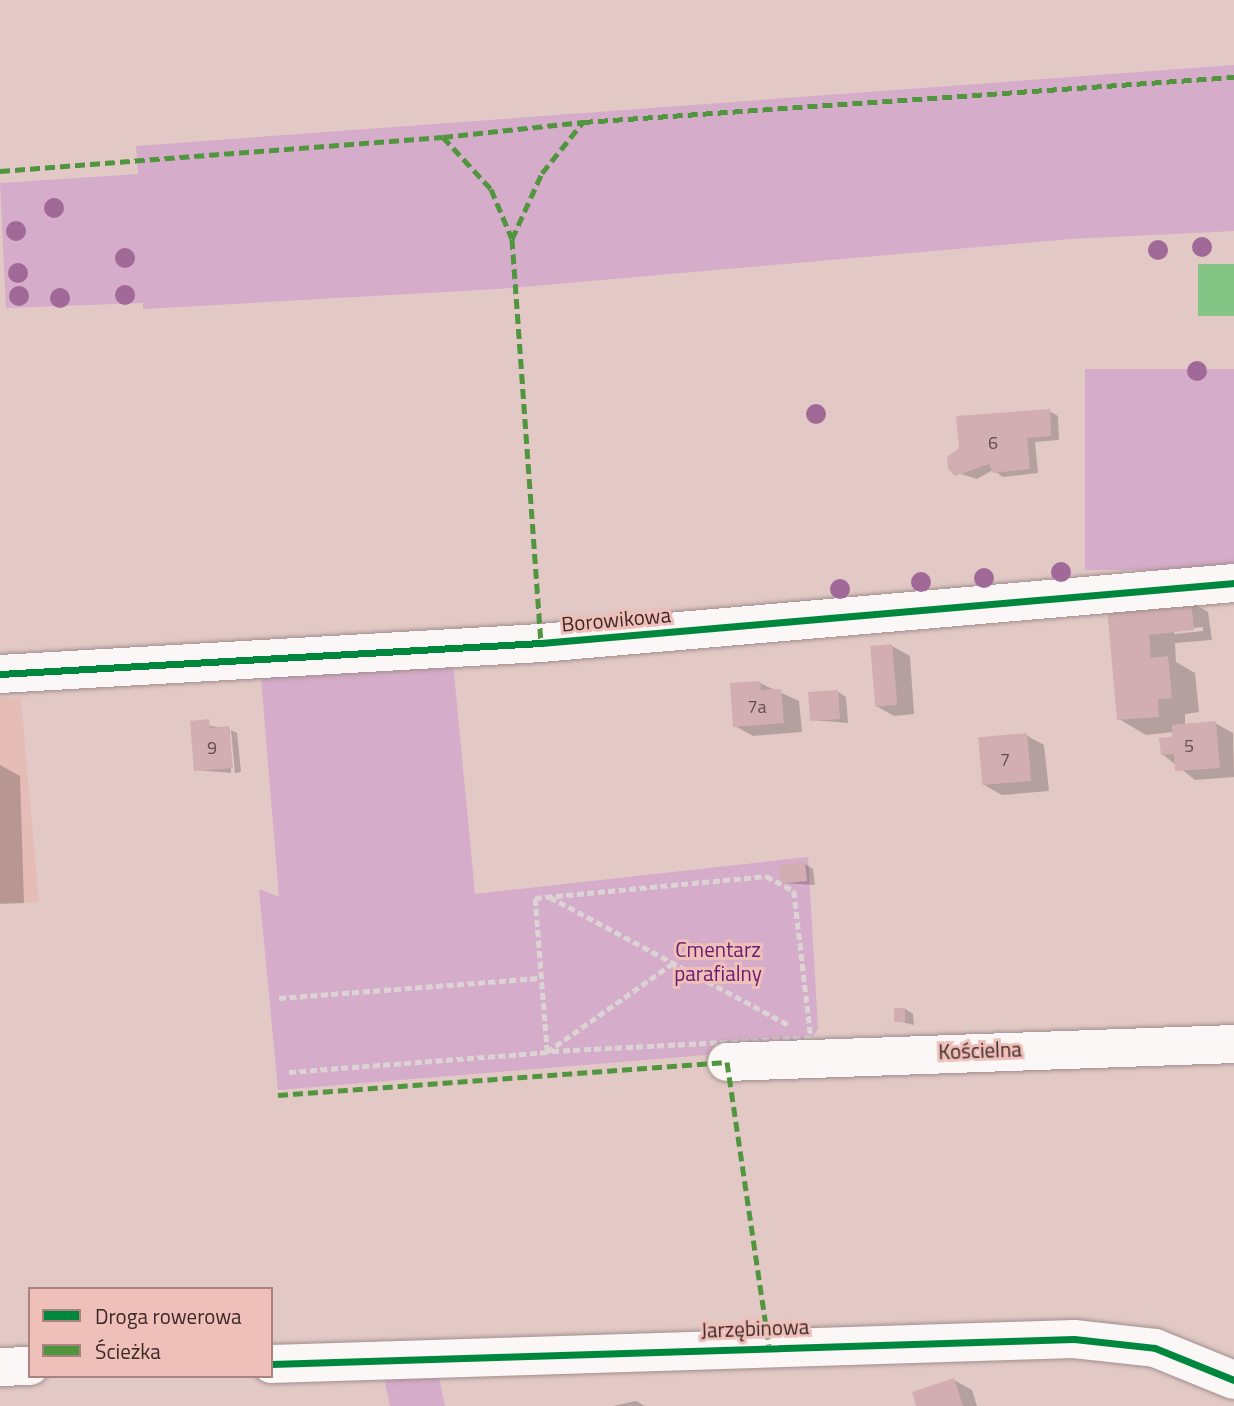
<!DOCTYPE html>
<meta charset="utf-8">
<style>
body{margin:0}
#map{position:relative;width:1234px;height:1406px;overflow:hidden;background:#e2c9c6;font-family:"Titillium Web",sans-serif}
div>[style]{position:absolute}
.built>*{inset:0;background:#e6bcb7}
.green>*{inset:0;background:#d5acc9;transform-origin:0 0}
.water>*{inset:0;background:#84c484;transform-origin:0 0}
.shadow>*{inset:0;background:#0003}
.building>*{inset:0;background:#d2aeb3;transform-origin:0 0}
.path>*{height:4.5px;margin-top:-2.25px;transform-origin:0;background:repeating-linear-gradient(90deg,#dcd4d4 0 7px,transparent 0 10.5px)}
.roads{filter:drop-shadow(0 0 2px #a18e8c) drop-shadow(0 0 2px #a18e8c)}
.minor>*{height:38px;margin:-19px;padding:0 19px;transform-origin:19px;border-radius:19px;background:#fbf7f6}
.quiet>*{height:5px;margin-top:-2.5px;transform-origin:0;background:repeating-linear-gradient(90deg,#51953f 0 10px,transparent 0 15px)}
.cycleway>*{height:7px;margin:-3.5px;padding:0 3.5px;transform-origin:3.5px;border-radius:3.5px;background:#00873e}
.trees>*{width:20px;height:20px;margin:-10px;border-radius:50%;background:#a16997}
span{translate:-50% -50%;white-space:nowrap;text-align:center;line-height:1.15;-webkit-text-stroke:6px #efbfb9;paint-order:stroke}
.number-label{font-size:18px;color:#624b4b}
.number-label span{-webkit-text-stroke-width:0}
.street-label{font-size:21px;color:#3d2a28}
.park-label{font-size:21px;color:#6c1b70}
.legend{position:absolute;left:28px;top:1287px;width:245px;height:91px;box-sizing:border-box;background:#efbfb9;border:2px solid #a8837f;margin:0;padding:9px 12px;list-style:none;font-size:21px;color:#3d2a28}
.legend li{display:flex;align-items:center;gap:14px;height:35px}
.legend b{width:35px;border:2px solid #a8837f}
</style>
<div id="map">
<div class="built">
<div style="clip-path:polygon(0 698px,21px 699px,39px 902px,0 903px)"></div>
</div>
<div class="green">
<div style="clip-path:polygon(1234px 65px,1234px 231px,1071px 239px,498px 289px,143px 309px,143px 303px,6px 308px,0 183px,138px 174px,136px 146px)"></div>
<div style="left:1234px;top:369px;width:201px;height:149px;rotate:90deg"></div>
<div style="clip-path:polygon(453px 663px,475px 894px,808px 857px,818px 1029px,804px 1047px,278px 1090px,259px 889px,279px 897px,261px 677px)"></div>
<div style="clip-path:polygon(382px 1368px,437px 1368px,445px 1406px,390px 1406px)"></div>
</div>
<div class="water">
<div style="left:1234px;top:264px;width:52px;height:36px;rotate:90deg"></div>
</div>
<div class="shadow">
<div style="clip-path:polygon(1049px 411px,1058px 416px,1059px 440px,1035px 442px,1038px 473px,1003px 477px,993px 470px,977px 479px,958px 473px)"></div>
<div style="clip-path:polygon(evenodd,1190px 602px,1208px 612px,1212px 640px,1175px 643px,1176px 662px,1195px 673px,1199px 712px,1185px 714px,1185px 726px,1215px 723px,1233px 733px,1234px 777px,1195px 780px,1162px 754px,1174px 732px,1146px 735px,1119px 719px,1108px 609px,1190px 602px,1203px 627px,1203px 631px,1174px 634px,1174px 630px,1203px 627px)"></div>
<div style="clip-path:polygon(892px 646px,910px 656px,914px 714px,894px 716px,876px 706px)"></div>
<div style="clip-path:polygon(760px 683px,799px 701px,802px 732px,753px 736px,735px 726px)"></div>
<div style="clip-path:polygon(838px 692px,846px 697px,848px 723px,812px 720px)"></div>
<div style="clip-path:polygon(192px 723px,230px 729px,231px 773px,196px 770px)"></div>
<div style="clip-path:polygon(231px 730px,237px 733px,241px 772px,235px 773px)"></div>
<div style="clip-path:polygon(1026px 735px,1044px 745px,1049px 791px,1002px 795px,984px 785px)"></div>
<div style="clip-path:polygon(0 765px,20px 776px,24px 903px,0 904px)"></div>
<div style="clip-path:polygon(805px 864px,813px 869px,815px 885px,783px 883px)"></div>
<div style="clip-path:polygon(905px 1009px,913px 1014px,914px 1025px,897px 1021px)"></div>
<div style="clip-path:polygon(954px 1380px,972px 1390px,977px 1406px,918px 1406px)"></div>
<div style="clip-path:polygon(636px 1401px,645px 1406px,613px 1406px)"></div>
</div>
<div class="building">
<div style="clip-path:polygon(1050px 409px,1051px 436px,1027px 438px,1030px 469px,993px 473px,989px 464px,955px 476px,948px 469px,947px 457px,959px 448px,956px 416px)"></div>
<div style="clip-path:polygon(1191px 600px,1194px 630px,1149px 635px,1151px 658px,1168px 656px,1172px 698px,1158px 699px,1159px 717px,1117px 720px,1107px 608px)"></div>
<div style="left:892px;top:644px;width:61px;height:22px;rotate:85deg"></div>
<div style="clip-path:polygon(760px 681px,761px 690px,781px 689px,784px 723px,733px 727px,730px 683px)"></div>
<div style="left:838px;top:690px;width:29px;height:30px;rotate:86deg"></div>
<div style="clip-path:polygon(209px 719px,210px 728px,229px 726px,233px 768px,194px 771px,190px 721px)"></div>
<div style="clip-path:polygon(1216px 721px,1220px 768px,1175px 771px,1174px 754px,1161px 755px,1159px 738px,1172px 737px,1172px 725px)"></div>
<div style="left:1027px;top:733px;width:48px;height:49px;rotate:85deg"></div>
<div style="left:805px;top:862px;width:19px;height:26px;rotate:84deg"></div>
<div style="left:894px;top:1008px;width:11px;height:14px"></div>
<div style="clip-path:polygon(954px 1378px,963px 1406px,916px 1406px,912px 1392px)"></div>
</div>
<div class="path">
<div style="left:766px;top:876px;width:32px;rotate:28deg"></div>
<div style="left:794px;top:891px;width:148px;rotate:83.4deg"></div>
<div style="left:811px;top:1038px;width:264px;rotate:177deg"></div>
<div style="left:547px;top:1052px;width:154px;rotate:-94.5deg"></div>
<div style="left:535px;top:898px;width:232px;rotate:-5.4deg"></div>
<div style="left:550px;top:897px;width:271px;rotate:28.2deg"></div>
<div style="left:279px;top:998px;width:263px;rotate:-4.4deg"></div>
<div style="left:289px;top:1072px;width:259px;rotate:-4.4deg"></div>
<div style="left:547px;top:1052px;width:154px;rotate:-35.2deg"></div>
</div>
<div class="roads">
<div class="minor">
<div style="left:0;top:674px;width:542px;rotate:-3.28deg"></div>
<div style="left:541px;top:643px;width:696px;rotate:-4.95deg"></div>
<div style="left:727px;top:1062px;width:507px;rotate:-2.03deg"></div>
<div style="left:271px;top:1364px;width:803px;rotate:-1.78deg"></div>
<div style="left:1074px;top:1339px;width:81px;rotate:6.3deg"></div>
<div style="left:1155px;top:1348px;width:85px;rotate:22.1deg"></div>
<div style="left:0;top:1367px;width:30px;rotate:-2deg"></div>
</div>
</div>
<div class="quiet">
<div style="left:443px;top:137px;width:141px;rotate:-6.1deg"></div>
<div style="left:0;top:171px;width:444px;rotate:-4.4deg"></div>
<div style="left:443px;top:137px;width:71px;rotate:47.3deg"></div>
<div style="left:491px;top:189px;width:54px;rotate:67.2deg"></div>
<div style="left:512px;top:239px;width:405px;rotate:85.9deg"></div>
<div style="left:512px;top:239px;width:72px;rotate:-65.6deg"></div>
<div style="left:542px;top:173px;width:65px;rotate:-51.2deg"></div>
<div style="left:583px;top:122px;width:653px;rotate:-3.95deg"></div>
<div style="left:278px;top:1095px;width:450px;rotate:-4.2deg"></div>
<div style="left:727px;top:1062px;width:286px;rotate:81.6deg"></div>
</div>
<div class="cycleway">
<div style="left:0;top:674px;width:542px;rotate:-3.28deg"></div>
<div style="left:541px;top:643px;width:696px;rotate:-4.95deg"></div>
<div style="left:271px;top:1364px;width:803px;rotate:-1.78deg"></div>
<div style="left:1074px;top:1339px;width:81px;rotate:6.3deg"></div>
<div style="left:1155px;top:1348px;width:85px;rotate:22.1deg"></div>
</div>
<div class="trees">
<div style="left:54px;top:208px"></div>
<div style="left:16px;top:231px"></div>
<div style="left:1202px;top:247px"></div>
<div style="left:1158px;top:250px"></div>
<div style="left:125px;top:258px"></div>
<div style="left:18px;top:273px"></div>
<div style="left:125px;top:295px"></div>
<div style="left:19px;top:296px"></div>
<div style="left:60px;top:298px"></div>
<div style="left:1197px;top:371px"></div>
<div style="left:816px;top:414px"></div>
<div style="left:1061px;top:572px"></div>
<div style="left:984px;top:578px"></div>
<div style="left:921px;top:582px"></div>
<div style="left:840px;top:589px"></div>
</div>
<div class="number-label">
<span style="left:993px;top:443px">6</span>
<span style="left:757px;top:707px">7a</span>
<span style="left:1189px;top:746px">5</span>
<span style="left:212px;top:748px">9</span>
<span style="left:1005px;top:760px">7</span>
</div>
<div class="street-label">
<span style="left:616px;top:619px;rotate:-5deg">Borowikowa</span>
<span style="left:980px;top:1050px;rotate:-2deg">Kościelna</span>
<span style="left:755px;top:1328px;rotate:-2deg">Jarzębinowa</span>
</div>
<div class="park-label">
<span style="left:718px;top:961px">Cmentarz<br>parafialny</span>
</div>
<ul class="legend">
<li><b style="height:9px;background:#00873e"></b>Droga rowerowa</li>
<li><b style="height:9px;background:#51953f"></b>Ścieżka</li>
</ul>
</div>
